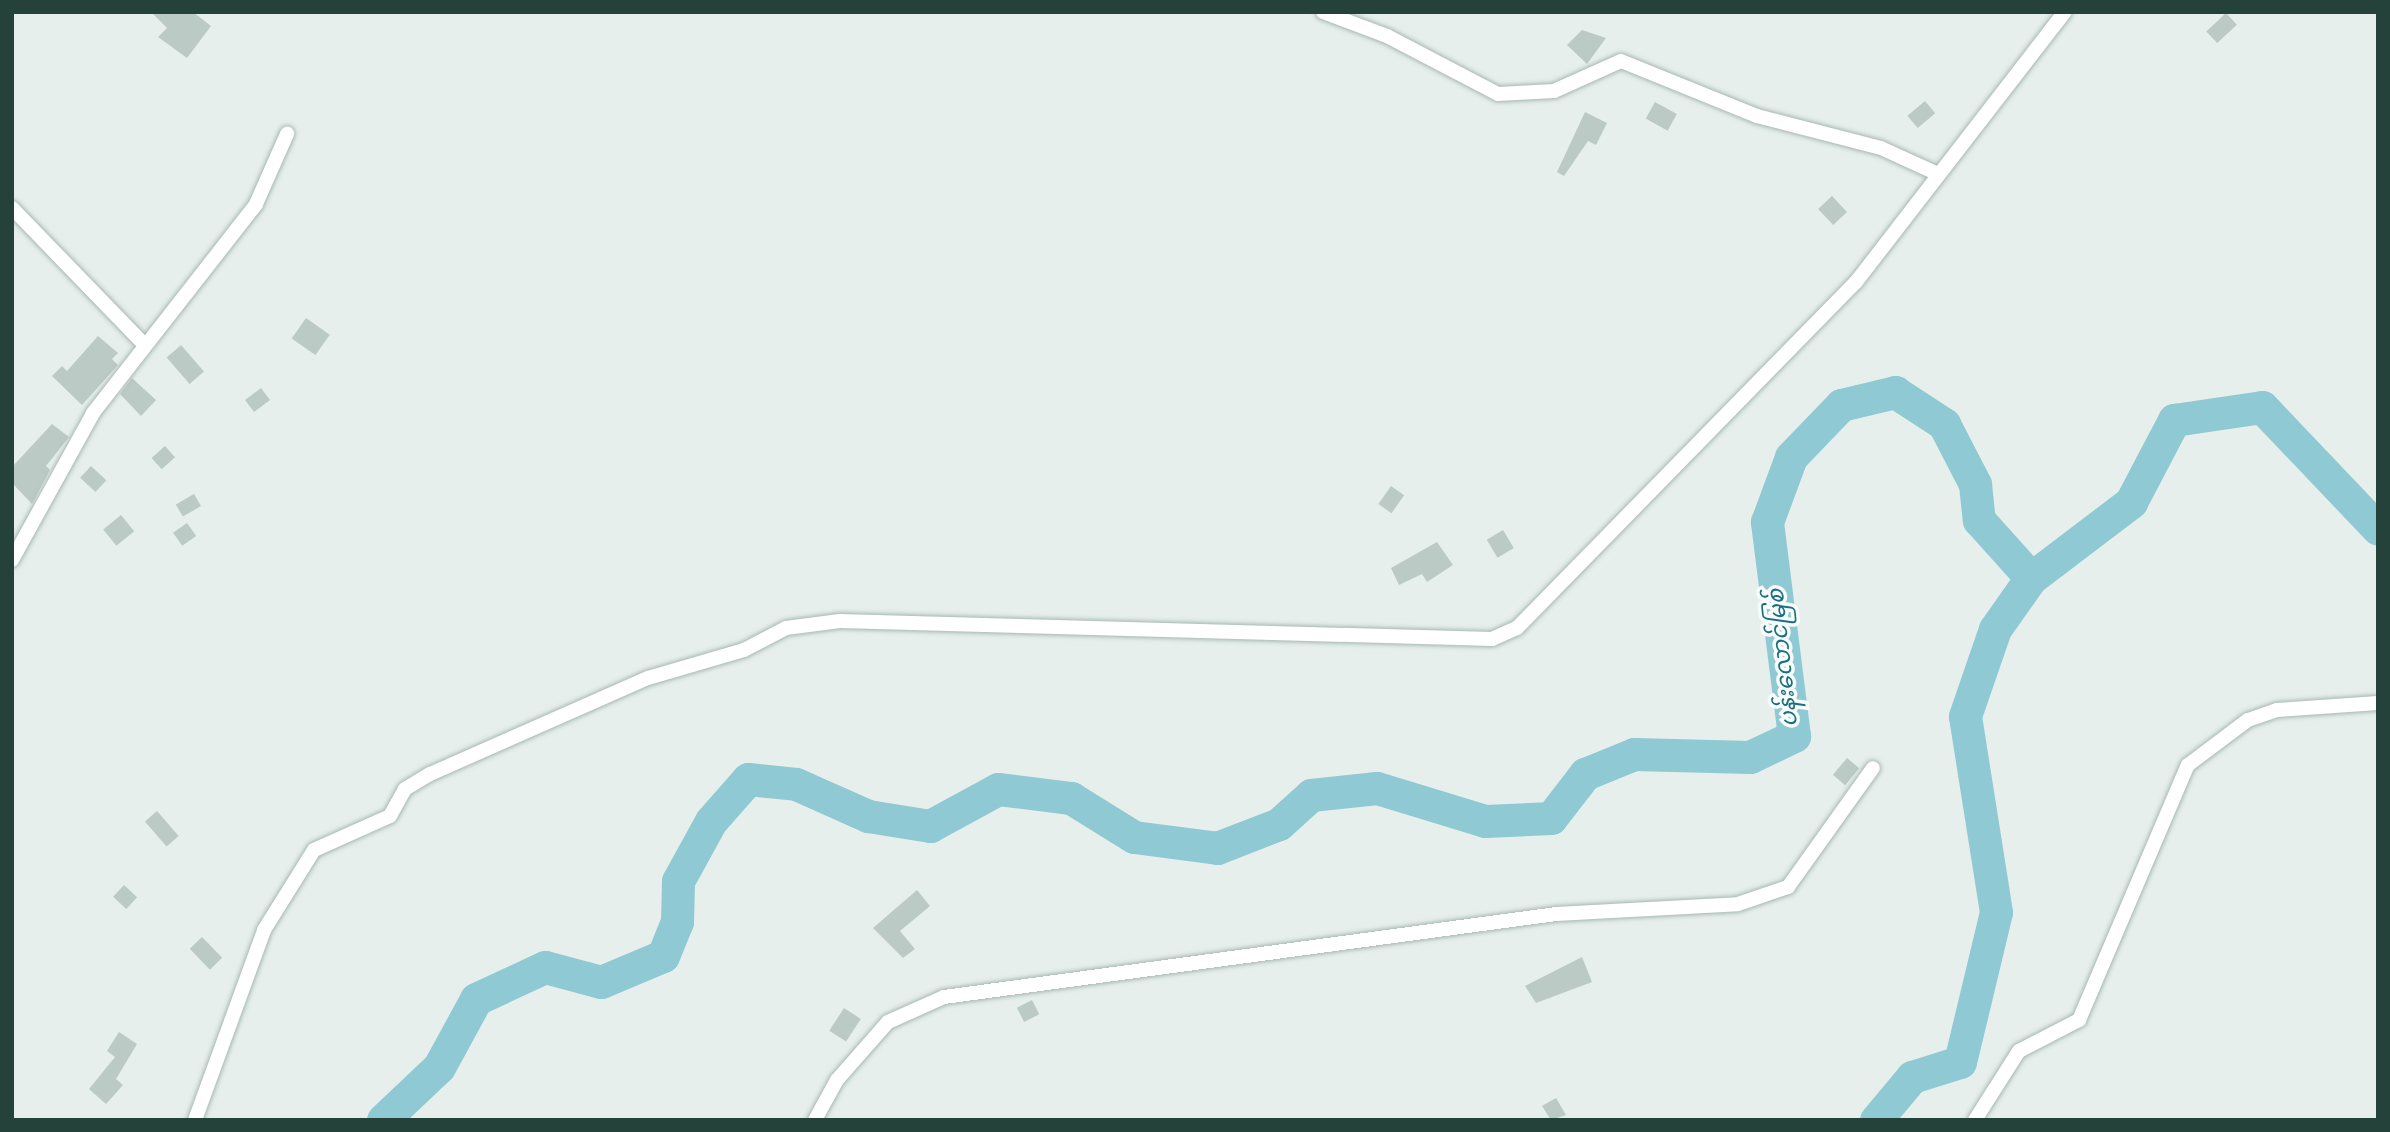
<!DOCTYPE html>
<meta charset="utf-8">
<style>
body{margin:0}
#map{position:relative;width:2390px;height:1132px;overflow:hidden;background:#e6efeb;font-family:"Roboto Condensed","Noto Sans Myanmar",sans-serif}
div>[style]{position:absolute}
.river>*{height:33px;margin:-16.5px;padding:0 16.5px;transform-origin:16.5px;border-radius:16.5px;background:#8ec9d4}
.building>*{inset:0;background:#bbcac4;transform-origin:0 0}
.roads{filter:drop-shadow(0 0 2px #a8b8b2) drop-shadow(0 0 2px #a8b8b2)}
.street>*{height:14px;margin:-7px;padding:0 7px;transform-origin:7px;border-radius:7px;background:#fff}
span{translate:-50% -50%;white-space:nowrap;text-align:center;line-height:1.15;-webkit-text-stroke:7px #f7fbf9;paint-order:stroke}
.water-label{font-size:23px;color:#1c6f80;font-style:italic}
.frame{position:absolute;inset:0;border:14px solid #24423a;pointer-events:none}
</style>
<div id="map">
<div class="river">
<div style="left:383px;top:1120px;width:77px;rotate:-43.4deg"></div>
<div style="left:439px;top:1067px;width:77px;rotate:-61.4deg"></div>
<div style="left:476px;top:999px;width:76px;rotate:-24.9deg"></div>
<div style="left:545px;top:967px;width:58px;rotate:15deg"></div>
<div style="left:601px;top:982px;width:67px;rotate:-22.8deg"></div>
<div style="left:663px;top:956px;width:37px;rotate:-68deg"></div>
<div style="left:677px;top:922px;width:41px;rotate:-88.6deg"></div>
<div style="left:678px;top:881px;width:68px;rotate:-61.2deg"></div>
<div style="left:711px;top:821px;width:56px;rotate:-48.6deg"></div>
<div style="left:748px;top:779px;width:48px;rotate:5.9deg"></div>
<div style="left:796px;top:784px;width:79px;rotate:24deg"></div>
<div style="left:868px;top:816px;width:63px;rotate:9.2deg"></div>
<div style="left:930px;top:826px;width:77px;rotate:-28.6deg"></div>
<div style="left:998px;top:789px;width:74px;rotate:7deg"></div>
<div style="left:1071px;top:798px;width:74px;rotate:31.8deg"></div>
<div style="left:1134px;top:837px;width:84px;rotate:7.5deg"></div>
<div style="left:1217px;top:848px;width:66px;rotate:-21.2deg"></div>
<div style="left:1279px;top:824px;width:43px;rotate:-42.2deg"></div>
<div style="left:1311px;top:795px;width:66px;rotate:-6.1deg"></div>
<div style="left:1377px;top:788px;width:113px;rotate:17deg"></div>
<div style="left:1485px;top:821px;width:66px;rotate:-2.6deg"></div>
<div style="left:1551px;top:818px;width:56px;rotate:-52.3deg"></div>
<div style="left:1585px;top:774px;width:53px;rotate:-22.2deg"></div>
<div style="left:1634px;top:754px;width:116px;rotate:1.5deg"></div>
<div style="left:1750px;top:757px;width:49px;rotate:-25.5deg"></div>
<div style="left:1794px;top:736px;width:216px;rotate:-97.2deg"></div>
<div style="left:1767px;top:522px;width:69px;rotate:-69.7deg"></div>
<div style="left:1791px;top:457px;width:72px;rotate:-46.1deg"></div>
<div style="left:1841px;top:405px;width:56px;rotate:-13.5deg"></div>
<div style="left:1895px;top:392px;width:59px;rotate:33.1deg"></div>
<div style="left:1944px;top:424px;width:68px;rotate:62.7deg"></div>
<div style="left:1975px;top:484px;width:36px;rotate:84deg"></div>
<div style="left:1979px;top:520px;width:78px;rotate:48.1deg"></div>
<div style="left:1876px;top:1120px;width:56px;rotate:-50.1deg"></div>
<div style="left:1912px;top:1077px;width:50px;rotate:-17.4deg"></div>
<div style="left:1960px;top:1062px;width:154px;rotate:-76.5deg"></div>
<div style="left:1996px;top:912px;width:198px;rotate:-99deg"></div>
<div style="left:1965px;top:716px;width:92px;rotate:-71deg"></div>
<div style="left:1995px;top:629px;width:62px;rotate:-54.8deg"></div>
<div style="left:2031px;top:578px;width:126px;rotate:-37.2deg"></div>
<div style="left:2131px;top:502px;width:93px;rotate:-62.3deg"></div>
<div style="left:2174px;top:420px;width:89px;rotate:-8.4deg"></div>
<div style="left:2262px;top:407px;width:168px;rotate:46.4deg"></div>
</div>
<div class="building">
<div style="clip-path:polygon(151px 12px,193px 12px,211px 26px,187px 58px,158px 37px,167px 28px)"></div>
<div style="left:2226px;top:13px;width:16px;height:27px;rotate:47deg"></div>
<div style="clip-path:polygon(1582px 30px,1606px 38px,1587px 64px,1567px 45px)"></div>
<div style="left:1925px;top:101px;width:16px;height:23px;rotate:50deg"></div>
<div style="left:1655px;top:102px;width:25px;height:19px;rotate:29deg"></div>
<div style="clip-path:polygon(1585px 112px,1607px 123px,1596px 145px,1588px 141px,1564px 176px,1557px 172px)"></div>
<div style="left:1832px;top:196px;width:22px;height:19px;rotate:47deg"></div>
<div style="left:306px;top:318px;width:29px;height:25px;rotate:35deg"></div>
<div style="clip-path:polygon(98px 336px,118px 353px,112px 359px,118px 365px,82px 405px,52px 376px,62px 366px,67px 371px)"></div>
<div style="left:181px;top:345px;width:35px;height:19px;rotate:49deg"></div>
<div style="clip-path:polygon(132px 378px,156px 400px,141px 416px,120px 394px)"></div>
<div style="left:261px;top:388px;width:15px;height:20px;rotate:53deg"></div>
<div style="clip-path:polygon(52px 424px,69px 437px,46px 466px,50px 470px,32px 504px,12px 483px,12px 467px)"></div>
<div style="left:165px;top:446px;width:15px;height:18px;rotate:48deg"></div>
<div style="left:91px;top:466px;width:21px;height:16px;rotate:43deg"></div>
<div style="left:1391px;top:486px;width:16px;height:22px;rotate:35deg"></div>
<div style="left:194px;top:494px;width:14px;height:21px;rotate:60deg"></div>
<div style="left:121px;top:515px;width:21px;height:23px;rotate:51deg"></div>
<div style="left:187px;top:523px;width:16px;height:17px;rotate:55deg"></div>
<div style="left:1503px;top:530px;width:21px;height:19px;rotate:59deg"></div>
<div style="clip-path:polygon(1437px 542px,1453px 565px,1427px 582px,1422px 574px,1399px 585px,1391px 568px)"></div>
<div style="left:1847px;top:758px;width:16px;height:22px;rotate:40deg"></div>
<div style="left:157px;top:811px;width:33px;height:16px;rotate:49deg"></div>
<div style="left:124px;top:885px;width:18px;height:16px;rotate:43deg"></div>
<div style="clip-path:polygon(917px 890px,930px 906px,900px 931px,915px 949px,903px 958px,873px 928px)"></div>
<div style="left:202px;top:937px;width:29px;height:17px;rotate:46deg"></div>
<div style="clip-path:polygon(1582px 957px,1592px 982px,1536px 1003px,1525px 986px)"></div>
<div style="left:1032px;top:1000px;width:16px;height:17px;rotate:63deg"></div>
<div style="left:844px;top:1008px;width:20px;height:27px;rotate:33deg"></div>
<div style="clip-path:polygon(119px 1032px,137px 1044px,116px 1079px,123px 1085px,106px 1104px,89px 1089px,115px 1057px,107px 1051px)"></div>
<div style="clip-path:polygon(1556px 1098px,1566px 1115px,1551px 1120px,1542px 1106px)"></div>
</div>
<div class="roads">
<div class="street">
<div style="left:1323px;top:12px;width:68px;rotate:20.6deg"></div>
<div style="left:1387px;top:36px;width:125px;rotate:27.6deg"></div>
<div style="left:1498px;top:94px;width:56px;rotate:-3.1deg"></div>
<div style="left:1554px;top:91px;width:73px;rotate:-24.1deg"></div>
<div style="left:1621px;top:61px;width:147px;rotate:22deg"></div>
<div style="left:1757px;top:116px;width:128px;rotate:14.5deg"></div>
<div style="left:1881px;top:148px;width:63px;rotate:24.5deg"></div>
<div style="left:12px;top:208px;width:187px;rotate:45.9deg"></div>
<div style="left:12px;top:560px;width:168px;rotate:-61.1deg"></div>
<div style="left:93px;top:413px;width:265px;rotate:-52deg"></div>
<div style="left:256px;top:204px;width:77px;rotate:-66.1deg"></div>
<div style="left:195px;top:1120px;width:202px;rotate:-70deg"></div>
<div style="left:264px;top:930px;width:94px;rotate:-58deg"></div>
<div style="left:314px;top:850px;width:83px;rotate:-24.1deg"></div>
<div style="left:390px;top:816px;width:31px;rotate:-61deg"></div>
<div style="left:405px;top:789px;width:29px;rotate:-31deg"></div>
<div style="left:430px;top:774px;width:238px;rotate:-23.8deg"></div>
<div style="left:648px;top:678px;width:100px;rotate:-16.3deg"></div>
<div style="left:744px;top:650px;width:47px;rotate:-27.6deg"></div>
<div style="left:786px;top:628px;width:54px;rotate:-7.4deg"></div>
<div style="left:840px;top:621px;width:652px;rotate:1.58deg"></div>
<div style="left:1492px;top:639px;width:27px;rotate:-24deg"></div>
<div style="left:1517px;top:628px;width:484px;rotate:-45.6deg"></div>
<div style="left:1856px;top:282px;width:341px;rotate:-52.3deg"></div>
<div style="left:815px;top:1120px;width:46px;rotate:-61.2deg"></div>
<div style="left:837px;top:1080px;width:77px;rotate:-48.7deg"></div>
<div style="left:888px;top:1022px;width:61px;rotate:-24.1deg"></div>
<div style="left:944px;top:997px;width:618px;rotate:-7.72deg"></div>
<div style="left:1556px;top:914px;width:182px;rotate:-3.1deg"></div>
<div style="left:1738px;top:904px;width:53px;rotate:-18.8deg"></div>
<div style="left:1788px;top:887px;width:146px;rotate:-54.5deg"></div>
<div style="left:1975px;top:1120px;width:82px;rotate:-57.5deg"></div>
<div style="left:2019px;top:1051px;width:68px;rotate:-27.3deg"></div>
<div style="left:2079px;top:1020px;width:277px;rotate:-66.9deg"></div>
<div style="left:2188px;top:765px;width:75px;rotate:-36.9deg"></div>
<div style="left:2248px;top:720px;width:31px;rotate:-19deg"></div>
<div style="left:2277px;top:710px;width:101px;rotate:-4deg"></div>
</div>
</div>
<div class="water-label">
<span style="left:1783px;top:658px;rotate:-96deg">ပန်းလောင်မြစ်</span>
</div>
<div class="frame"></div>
</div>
